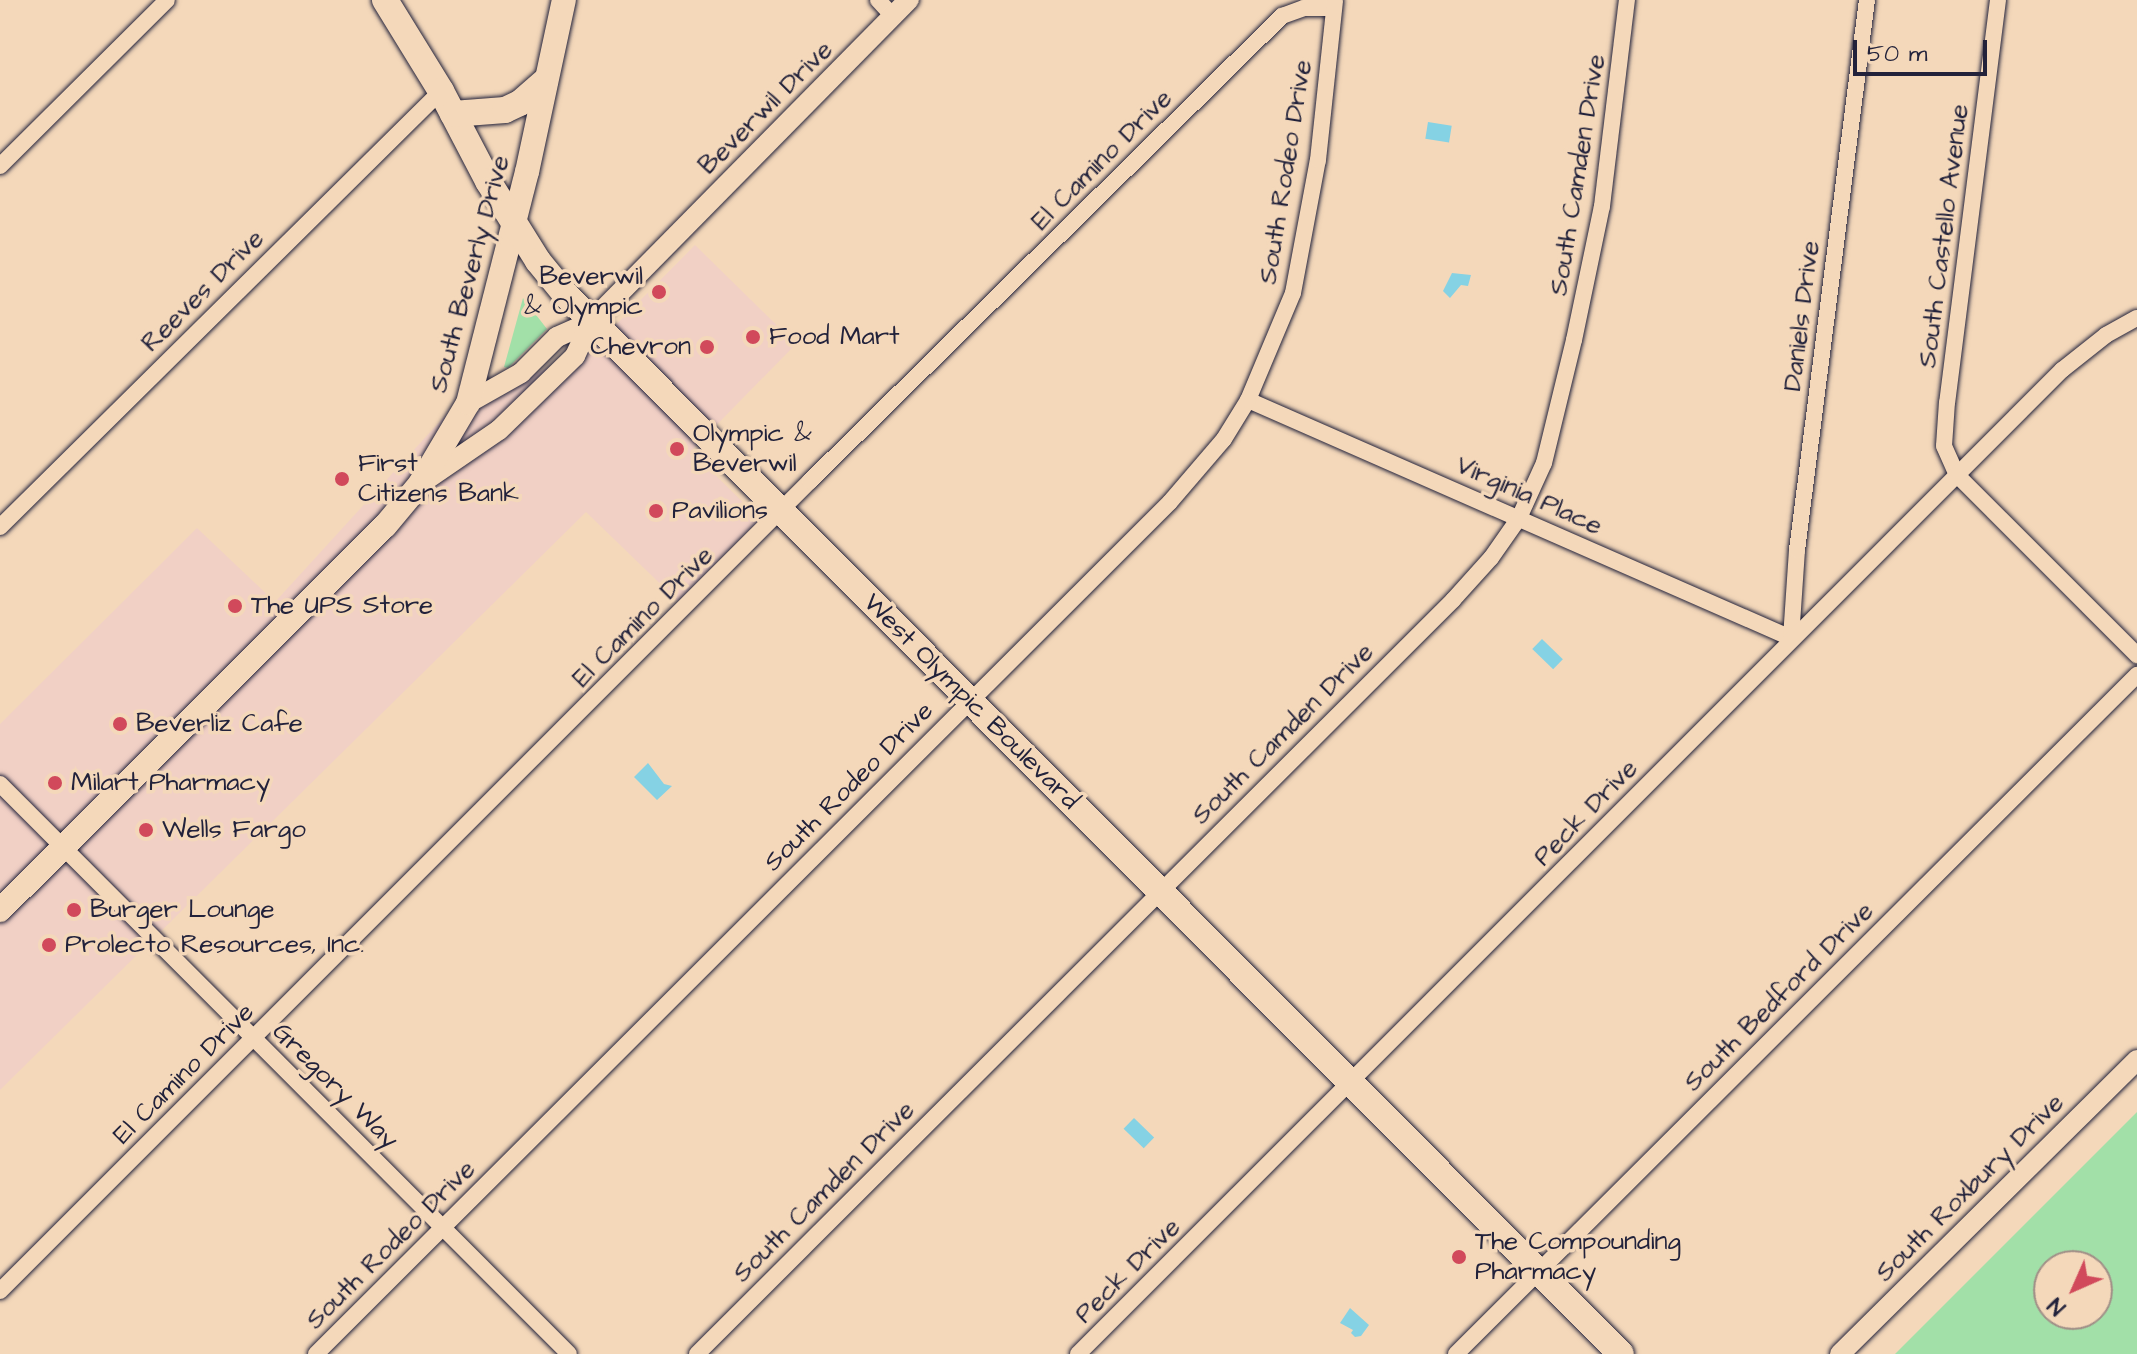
<!DOCTYPE html>
<style>
body{margin:0}
#map{position:relative;width:2137px;height:1354px;overflow:hidden;background:#f4d8ba;font-family:"Architects Daughter",sans-serif}
div>[style]{position:absolute}
.built>*{inset:0;background:#f1d0c5}
.green>*{inset:0;background:#a2e0a8}
.water>*{inset:0;background:#85d2e4;transform-origin:0 0}
.roads{filter:drop-shadow(0 0 2px #22223b) drop-shadow(0 0 2px #22223b)}
.minor>*{height:16px;margin:-8px;padding:0 8px;transform-origin:8px;border-radius:8px;background:#f4d8ba}
.tertiary>*{height:20px;margin:-10px;padding:0 10px;transform-origin:10px;border-radius:10px;background:#f4d8ba}
.secondary>*{height:24px;margin:-12px;padding:0 12px;transform-origin:12px;border-radius:12px;background:#f4d8ba}
.primary>*{height:26px;margin:-13px;padding:0 13px;transform-origin:13px;border-radius:13px;background:#f4d8ba}
.dots>*{width:22px;height:22px;translate:-50% -50%;box-sizing:border-box;border:4px solid #f4d8ba;border-radius:50%}
span{translate:-50% -50%;white-space:nowrap;text-align:center;line-height:1.15;-webkit-text-stroke:7px #f4d8ba;paint-order:stroke}
.street-label{font-size:26px;color:#22223b}
.poi-label{font-size:26px;color:#22223b}
.right{translate:-100% -50%;text-align:right}
.left{translate:0 -50%;text-align:left}
.north{position:absolute;left:2033px;top:1250px;width:80px;height:80px;box-sizing:border-box;background:#f4d8ba;border:2px solid #a08f87;border-radius:50%;rotate:225deg;font-size:22px;font-weight:700;line-height:32px;text-align:center;color:#22223b}
.north::after{content:'';display:block;margin:auto;width:28px;height:36px;background:#d1495b;clip-path:polygon(50% 0,100% 100%,50% 72%,0 100%)}
.scale{position:absolute;left:1853px;top:40px;width:134px;height:36px;box-sizing:border-box;border:4px solid #22223b;border-top:0;padding-left:10px;font-size:24px;line-height:28px;white-space:nowrap;color:#22223b;-webkit-text-stroke:6px #f4d8ba;paint-order:stroke}
</style>
<div id="map">
<div class="built">
<div style="clip-path:polygon(695px 245px,796px 344px,691px 451px,760px 519px,678px 601px,586px 512px,0 1090px,0 724px,197px 528px,275px 602px,443px 418px,597px 344px)"></div>
</div>
<div class="green">
<div style="clip-path:polygon(523px 298px,547px 329px,508px 368px,504px 367px)"></div>
<div style="clip-path:polygon(evenodd,2137px 1112px,2137px 1354px,1895px 1354px,2137px 1112px,2049px 1266px,2097px 1266px,2097px 1314px,2049px 1314px,2049px 1266px)"></div>
</div>
<div class="water">
<div style="left:1428px;top:122px;width:24px;height:17px;rotate:9deg"></div>
<div style="clip-path:polygon(1452px 273px,1471px 275px,1468px 286px,1461px 285px,1450px 298px,1443px 291px)"></div>
<div style="left:1542px;top:639px;width:29px;height:14px;rotate:44deg"></div>
<div style="clip-path:polygon(648px 763px,664px 784px,672px 786px,657px 800px,634px 777px)"></div>
<div style="left:1134px;top:1118px;width:28px;height:15px;rotate:44deg"></div>
<div style="clip-path:polygon(1350px 1308px,1369px 1325px,1361px 1336px,1355px 1337px,1351px 1333px,1353px 1330px,1340px 1323px)"></div>
</div>
<div class="roads">
<div class="minor">
<div style="left:878px;top:0;width:22px;rotate:47deg"></div>
<div style="left:1998px;top:0;width:405px;rotate:97.2deg"></div>
<div style="left:1947px;top:402px;width:44px;rotate:93.9deg"></div>
<div style="left:1944px;top:446px;width:32px;rotate:66deg"></div>
<div style="left:1957px;top:475px;width:255px;rotate:45deg"></div>
<div style="left:0;top:166px;width:235px;rotate:-44.8deg"></div>
<div style="left:1248px;top:400px;width:593px;rotate:23.67deg"></div>
<div style="left:1791px;top:638px;width:88px;rotate:-86.1deg"></div>
<div style="left:1797px;top:550px;width:554px;rotate:-82.75deg"></div>
<div style="left:0;top:527px;width:620px;rotate:-44.67deg"></div>
<div style="left:0;top:784px;width:805px;rotate:45.05deg"></div>
<div style="left:0;top:1291px;width:1146px;rotate:-45deg"></div>
<div style="left:810px;top:481px;width:663px;rotate:-44.57deg"></div>
<div style="left:1282px;top:16px;width:23px;rotate:-20deg"></div>
<div style="left:1304px;top:8px;width:30px"></div>
<div style="left:316px;top:1354px;width:1206px;rotate:-44.93deg"></div>
<div style="left:1170px;top:502px;width:83px;rotate:-49.4deg"></div>
<div style="left:1224px;top:439px;width:46px;rotate:-58.4deg"></div>
<div style="left:1248px;top:400px;width:116px;rotate:-67.2deg"></div>
<div style="left:1293px;top:293px;width:135px;rotate:-79.4deg"></div>
<div style="left:1318px;top:160px;width:160px;rotate:-83.9deg"></div>
<div style="left:697px;top:1354px;width:1068px;rotate:-44.92deg"></div>
<div style="left:1453px;top:600px;width:57px;rotate:-47.9deg"></div>
<div style="left:1491px;top:558px;width:49px;rotate:-55deg"></div>
<div style="left:1519px;top:518px;width:60px;rotate:-65.6deg"></div>
<div style="left:1544px;top:463px;width:127px;rotate:-76.3deg"></div>
<div style="left:1574px;top:340px;width:137px;rotate:-78.2deg"></div>
<div style="left:1602px;top:206px;width:208px;rotate:-83.1deg"></div>
<div style="left:1078px;top:1354px;width:1392px;rotate:-45deg"></div>
<div style="left:2062px;top:370px;width:56px;rotate:-38.5deg"></div>
<div style="left:2106px;top:335px;width:35px;rotate:-29deg"></div>
<div style="left:1456px;top:1354px;width:962px;rotate:-44.92deg"></div>
</div>
<div class="tertiary">
<div style="left:468px;top:403px;width:61px;rotate:-29.5deg"></div>
<div style="left:521px;top:373px;width:51px;rotate:-45deg"></div>
<div style="left:557px;top:337px;width:37px;rotate:-24deg"></div>
<div style="left:423px;top:482px;width:92px;rotate:-34.4deg"></div>
<div style="left:499px;top:430px;width:106px;rotate:-44.2deg"></div>
<div style="left:575px;top:356px;width:38px;rotate:-65deg"></div>
<div style="left:591px;top:322px;width:453px;rotate:-45.4deg"></div>
<div style="left:1840px;top:1354px;width:418px;rotate:-44.7deg"></div>
</div>
<div class="secondary">
<div style="left:0;top:910px;width:544px;rotate:-44.93deg"></div>
<div style="left:385px;top:526px;width:55px;rotate:-50.2deg"></div>
<div style="left:420px;top:484px;width:94px;rotate:-59.3deg"></div>
<div style="left:468px;top:403px;width:238px;rotate:-75.7deg"></div>
<div style="left:527px;top:172px;width:176px;rotate:-77.9deg"></div>
</div>
<div class="primary">
<div style="left:385px;top:0;width:107px;rotate:58.4deg"></div>
<div style="left:441px;top:91px;width:102px;rotate:62.4deg"></div>
<div style="left:488px;top:181px;width:94px;rotate:58deg"></div>
<div style="left:538px;top:261px;width:43px;rotate:50.7deg"></div>
<div style="left:565px;top:294px;width:1496px;rotate:45.11deg"></div>
<div style="left:453px;top:114px;width:52px;rotate:-4.4deg"></div>
<div style="left:505px;top:110px;width:17px;rotate:-25deg"></div>
<div style="left:520px;top:103px;width:33px;rotate:-41deg"></div>
</div>
</div>
<div class="dots">
<div style="left:659px;top:292px;background:#d1495b"></div>
<div style="left:753px;top:337px;background:#d1495b"></div>
<div style="left:707px;top:347px;background:#d1495b"></div>
<div style="left:677px;top:449px;background:#d1495b"></div>
<div style="left:342px;top:479px;background:#d1495b"></div>
<div style="left:656px;top:511px;background:#d1495b"></div>
<div style="left:235px;top:606px;background:#d1495b"></div>
<div style="left:120px;top:724px;background:#d1495b"></div>
<div style="left:55px;top:783px;background:#d1495b"></div>
<div style="left:146px;top:830px;background:#d1495b"></div>
<div style="left:74px;top:910px;background:#d1495b"></div>
<div style="left:49px;top:945px;background:#d1495b"></div>
<div style="left:1459px;top:1257px;background:#d1495b"></div>
</div>
<div class="street-label">
<span style="left:766px;top:108px;rotate:-45deg">Beverwil Drive</span>
<span style="left:1102px;top:160px;rotate:-45deg">El Camino Drive</span>
<span style="left:1286px;top:172px;rotate:-81deg">South Rodeo Drive</span>
<span style="left:1578px;top:175px;rotate:-81deg">South Camden Drive</span>
<span style="left:1944px;top:236px;rotate:-83deg">South Castello Avenue</span>
<span style="left:470px;top:274px;rotate:-75deg">South Beverly Drive</span>
<span style="left:203px;top:291px;rotate:-45deg">Reeves Drive</span>
<span style="left:1802px;top:316px;rotate:-83deg">Daniels Drive</span>
<span style="left:1529px;top:496px;rotate:24deg">Virginia Place</span>
<span style="left:643px;top:617px;rotate:-45deg">El Camino Drive</span>
<span style="left:971px;top:702px;rotate:45deg">West Olympic Boulevard</span>
<span style="left:1283px;top:734px;rotate:-45deg">South Camden Drive</span>
<span style="left:849px;top:787px;rotate:-45deg">South Rodeo Drive</span>
<span style="left:1586px;top:813px;rotate:-46deg">Peck Drive</span>
<span style="left:1779px;top:997px;rotate:-45deg">South Bedford Drive</span>
<span style="left:184px;top:1074px;rotate:-45deg">El Camino Drive</span>
<span style="left:335px;top:1086px;rotate:45deg">Gregory Way</span>
<span style="left:1970px;top:1188px;rotate:-45deg">South Roxbury Drive</span>
<span style="left:824px;top:1192px;rotate:-45deg">South Camden Drive</span>
<span style="left:391px;top:1245px;rotate:-45deg">South Rodeo Drive</span>
<span style="left:1128px;top:1271px;rotate:-45deg">Peck Drive</span>
</div>
<div class="poi-label">
<span class="right" style="left:643px;top:292px">Beverwil<br>&amp; Olympic</span>
<span class="left" style="left:769px;top:337px">Food Mart</span>
<span class="right" style="left:691px;top:347px">Chevron</span>
<span class="left" style="left:693px;top:449px">Olympic &amp;<br>Beverwil</span>
<span class="left" style="left:358px;top:479px">First<br>Citizens Bank</span>
<span class="left" style="left:672px;top:511px">Pavilions</span>
<span class="left" style="left:251px;top:606px">The UPS Store</span>
<span class="left" style="left:136px;top:724px">Beverliz Cafe</span>
<span class="left" style="left:71px;top:783px">Milart Pharmacy</span>
<span class="left" style="left:162px;top:830px">Wells Fargo</span>
<span class="left" style="left:90px;top:910px">Burger Lounge</span>
<span class="left" style="left:65px;top:945px">Prolecto Resources, Inc.</span>
<span class="left" style="left:1475px;top:1257px">The Compounding<br>Pharmacy</span>
</div>
<div class="north">N</div>
<div class="scale">50 m</div>
</div>
